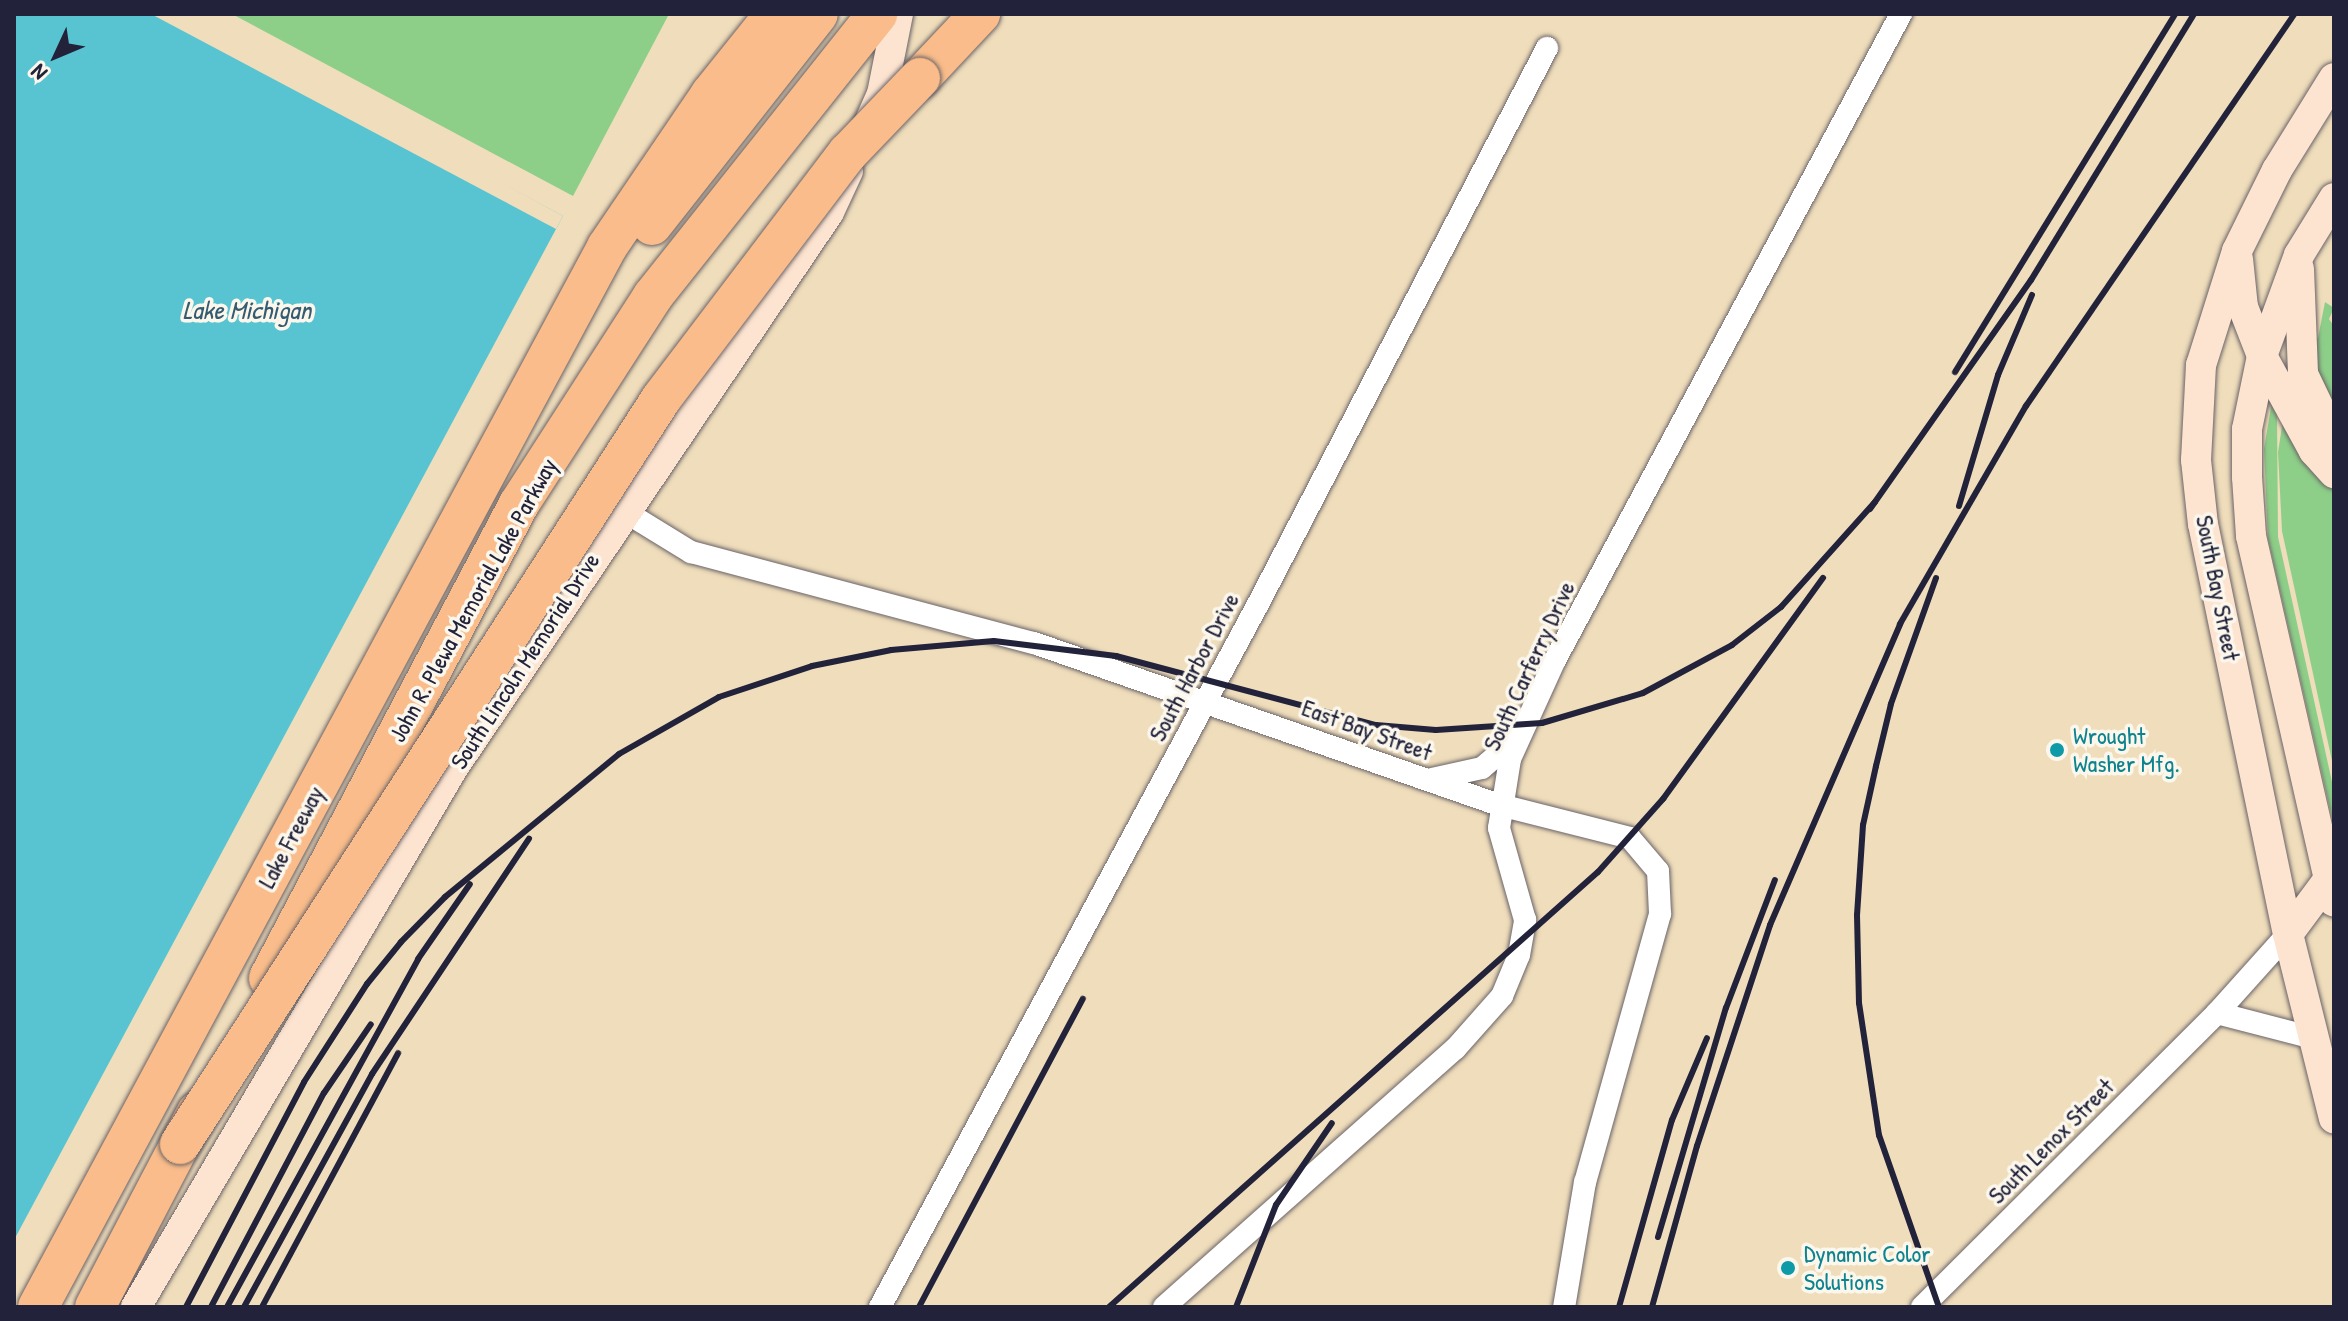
<!DOCTYPE html>
<style>
body{margin:0}
#map{position:relative;width:2348px;height:1321px;overflow:hidden;background:#efddbb;font-family:"Patrick Hand",sans-serif}
div>[style]{position:absolute}
.green>*{inset:0;background:#8dcf88}
.water>*{inset:0;background:#58c4d1}
.pier>*{inset:0;background:#efddbb}
.roads{filter:drop-shadow(0 0 2px #6a6368) drop-shadow(0 0 2px #6a6368)}
.street>*{height:22px;margin:-11px;padding:0 11px;transform-origin:11px;border-radius:11px;background:#fff}
.secondary>*{height:30px;margin:-15px;padding:0 15px;transform-origin:15px;border-radius:15px;background:#fde4d0}
.highway>*{height:40px;margin:-20px;padding:0 20px;transform-origin:20px;border-radius:20px;background:#f9bc8a}
.rail>*{height:6px;margin:-3px;padding:0 3px;transform-origin:3px;border-radius:3px;background:#22223b}
.bridges{filter:drop-shadow(0 0 2px #6a6368) drop-shadow(0 0 2px #6a6368)}
.highway-bridge>*{height:40px;margin:-20px;padding:0 20px;transform-origin:20px;border-radius:20px;background:#f9bc8a}
.dots>*{width:22px;height:22px;translate:-50% -50%;box-sizing:border-box;border:4px solid #fbf7ec;border-radius:50%}
span{translate:-50% -50%;white-space:nowrap;text-align:center;line-height:1.15;-webkit-text-stroke:7px #fbf7ec;paint-order:stroke}
.street-label{font-size:24px;color:#22223b}
.culture-label{font-size:24px;color:#0d838f}
.left{translate:0 -50%;text-align:left}
.water-label{font-size:26px;color:#355b70;font-style:italic}
.frame{position:absolute;inset:0;border:16px solid #22223b;pointer-events:none}
.north{position:absolute;left:16px;top:16px;width:80px;height:80px;-webkit-text-stroke:6px #fbf7ec;paint-order:stroke;rotate:226deg;font-size:22px;font-weight:700;line-height:32px;text-align:center;color:#22223b}
.north::after{content:'';display:block;margin:auto;width:28px;height:36px;background:#22223b;clip-path:polygon(50% 0,100% 100%,50% 72%,0 100%)}
</style>
<div id="map">
<div class="green">
<div style="clip-path:polygon(232px 14px,669px 14px,573px 196px)"></div>
<div style="clip-path:polygon(2325px 302px,2334px 308px,2329px 319px,2334px 326px,2334px 420px,2320px 391px,2311px 338px,2318px 338px)"></div>
<div style="clip-path:polygon(2272px 401px,2277px 412px,2278px 537px,2334px 791px,2333px 822px,2268px 539px,2264px 449px)"></div>
<div style="clip-path:polygon(2283px 420px,2334px 492px,2334px 770px,2282px 531px,2278px 452px)"></div>
</div>
<div class="water">
<div style="clip-path:polygon(14px 14px,185px 14px,563px 216px,14px 1240px)"></div>
</div>
<div class="pier">
<div style="clip-path:polygon(151px 14px,194px 14px,563px 216px,556px 229px)"></div>
</div>
<div class="roads">
<div class="street">
<div style="left:624px;top:511px;width:79px;rotate:31.5deg"></div>
<div style="left:691px;top:552px;width:355px;rotate:14.9deg"></div>
<div style="left:1034px;top:643px;width:493px;rotate:19.2deg"></div>
<div style="left:1500px;top:805px;width:134px;rotate:14.2deg"></div>
<div style="left:1630px;top:838px;width:43px;rotate:49.7deg"></div>
<div style="left:1658px;top:871px;width:43px;rotate:87.3deg"></div>
<div style="left:1660px;top:914px;width:278px;rotate:105.6deg"></div>
<div style="left:1585px;top:1182px;width:127px;rotate:99.5deg"></div>
<div style="left:1432px;top:779px;width:51px;rotate:-12.4deg"></div>
<div style="left:1482px;top:768px;width:46px;rotate:-40.6deg"></div>
<div style="left:2217px;top:1013px;width:100px;rotate:14.5deg"></div>
<div style="left:880px;top:1307px;width:796px;rotate:-61.73deg"></div>
<div style="left:1257px;top:606px;width:629px;rotate:-62.54deg"></div>
<div style="left:1164px;top:1307px;width:389px;rotate:-41.6deg"></div>
<div style="left:1455px;top:1049px;width:71px;rotate:-48.4deg"></div>
<div style="left:1502px;top:996px;width:44px;rotate:-67.5deg"></div>
<div style="left:1519px;top:955px;width:36px;rotate:-80deg"></div>
<div style="left:1525px;top:920px;width:96px;rotate:-105.8deg"></div>
<div style="left:1499px;top:828px;width:70px;rotate:-80.9deg"></div>
<div style="left:1510px;top:759px;width:109px;rotate:-65.6deg"></div>
<div style="left:1555px;top:660px;width:733px;rotate:-61.83deg"></div>
<div style="left:1922px;top:1307px;width:416px;rotate:-44.9deg"></div>
<div style="left:2217px;top:1013px;width:106px;rotate:-48.1deg"></div>
</div>
<div class="secondary">
<div style="left:2334px;top:78px;width:108px;rotate:121.8deg"></div>
<div style="left:2277px;top:170px;width:90px;rotate:116.3deg"></div>
<div style="left:2237px;top:251px;width:120px;rotate:107.5deg"></div>
<div style="left:2201px;top:365px;width:95px;rotate:93deg"></div>
<div style="left:2196px;top:460px;width:64px;rotate:83.8deg"></div>
<div style="left:2203px;top:524px;width:419px;rotate:78.3deg"></div>
<div style="left:2288px;top:934px;width:190px;rotate:76deg"></div>
<div style="left:869px;top:123px;width:32px;rotate:-66deg"></div>
<div style="left:882px;top:94px;width:82px;rotate:-78.7deg"></div>
<div style="left:2334px;top:198px;width:67px;rotate:121.6deg"></div>
<div style="left:2299px;top:255px;width:108px;rotate:110.1deg"></div>
<div style="left:2262px;top:356px;width:75px;rotate:101.6deg"></div>
<div style="left:2247px;top:429px;width:48px;rotate:90deg"></div>
<div style="left:2247px;top:477px;width:59px;rotate:86.1deg"></div>
<div style="left:2251px;top:536px;width:375px;rotate:77.2deg"></div>
<div style="left:2238px;top:259px;width:48px;rotate:84.1deg"></div>
<div style="left:2243px;top:307px;width:53px;rotate:68.8deg"></div>
<div style="left:2262px;top:356px;width:108px;rotate:61.3deg"></div>
<div style="left:2314px;top:451px;width:30px;rotate:48deg"></div>
<div style="left:2299px;top:269px;width:105px;rotate:87.8deg"></div>
<div style="left:2303px;top:374px;width:72px;rotate:64.5deg"></div>
<div style="left:2288px;top:934px;width:77px;rotate:-53.4deg"></div>
<div style="left:136px;top:1307px;width:625px;rotate:-59.54deg"></div>
<div style="left:453px;top:768px;width:671px;rotate:-55.93deg"></div>
<div style="left:829px;top:212px;width:45px;rotate:-65.1deg"></div>
</div>
<div class="highway">
<div style="left:920px;top:78px;width:88px;rotate:-46.8deg"></div>
<div style="left:652px;top:225px;width:268px;rotate:-51.8deg"></div>
<div style="left:269px;top:978px;width:536px;rotate:-62.19deg"></div>
<div style="left:519px;top:504px;width:247px;rotate:-57.2deg"></div>
<div style="left:653px;top:296px;width:360px;rotate:-51.5deg"></div>
<div style="left:38px;top:1307px;width:1203px;rotate:-61.77deg"></div>
<div style="left:607px;top:247px;width:185px;rotate:-55.8deg"></div>
<div style="left:711px;top:94px;width:102px;rotate:-51.3deg"></div>
<div style="left:95px;top:1307px;width:220px;rotate:-62.4deg"></div>
</div>
</div>
<div class="rail">
<div style="left:1955px;top:372px;width:420px;rotate:-58.4deg"></div>
<div style="left:1959px;top:506px;width:137px;rotate:-73.4deg"></div>
<div style="left:1998px;top:375px;width:87px;rotate:-67deg"></div>
<div style="left:1870px;top:509px;width:280px;rotate:-54.9deg"></div>
<div style="left:2031px;top:280px;width:312px;rotate:-58.5deg"></div>
<div style="left:1936px;top:578px;width:134px;rotate:109.7deg"></div>
<div style="left:1891px;top:704px;width:64px;rotate:103.6deg"></div>
<div style="left:1876px;top:766px;width:60px;rotate:102.4deg"></div>
<div style="left:1863px;top:825px;width:90px;rotate:93.8deg"></div>
<div style="left:1857px;top:915px;width:88px;rotate:88.7deg"></div>
<div style="left:1859px;top:1003px;width:134px;rotate:81.4deg"></div>
<div style="left:1879px;top:1135px;width:182px;rotate:70.8deg"></div>
<div style="left:1658px;top:1237px;width:239px;rotate:-73.5deg"></div>
<div style="left:1726px;top:1008px;width:137px;rotate:-69.1deg"></div>
<div style="left:186px;top:1307px;width:254px;rotate:-62.3deg"></div>
<div style="left:304px;top:1082px;width:117px;rotate:-57.3deg"></div>
<div style="left:367px;top:984px;width:54px;rotate:-51deg"></div>
<div style="left:401px;top:942px;width:63px;rotate:-45.6deg"></div>
<div style="left:445px;top:897px;width:225px;rotate:-39.4deg"></div>
<div style="left:619px;top:754px;width:115px;rotate:-29.7deg"></div>
<div style="left:719px;top:697px;width:98px;rotate:-18.4deg"></div>
<div style="left:812px;top:666px;width:81px;rotate:-11.4deg"></div>
<div style="left:891px;top:650px;width:103px;rotate:-5deg"></div>
<div style="left:994px;top:641px;width:123px;rotate:7deg"></div>
<div style="left:1116px;top:656px;width:269px;rotate:14.9deg"></div>
<div style="left:1376px;top:725px;width:60px;rotate:4.8deg"></div>
<div style="left:1436px;top:730px;width:106px;rotate:-3.8deg"></div>
<div style="left:1542px;top:723px;width:105px;rotate:-16.5deg"></div>
<div style="left:1643px;top:693px;width:101px;rotate:-28.3deg"></div>
<div style="left:1732px;top:645px;width:62px;rotate:-37.8deg"></div>
<div style="left:1781px;top:607px;width:141px;rotate:-48.2deg"></div>
<div style="left:211px;top:1307px;width:242px;rotate:-62.2deg"></div>
<div style="left:324px;top:1093px;width:83px;rotate:-55.7deg"></div>
<div style="left:227px;top:1307px;width:397px;rotate:-61.2deg"></div>
<div style="left:418px;top:959px;width:91px;rotate:-55.3deg"></div>
<div style="left:244px;top:1307px;width:266px;rotate:-61.2deg"></div>
<div style="left:372px;top:1074px;width:283px;rotate:-56.3deg"></div>
<div style="left:262px;top:1307px;width:288px;rotate:-61.8deg"></div>
<div style="left:919px;top:1307px;width:349px;rotate:-62deg"></div>
<div style="left:1109px;top:1307px;width:654px;rotate:-41.66deg"></div>
<div style="left:1598px;top:872px;width:98px;rotate:-48.3deg"></div>
<div style="left:1663px;top:799px;width:273px;rotate:-54.1deg"></div>
<div style="left:1236px;top:1307px;width:110px;rotate:-68.6deg"></div>
<div style="left:1276px;top:1205px;width:99px;rotate:-55.7deg"></div>
<div style="left:1619px;top:1307px;width:194px;rotate:-74.2deg"></div>
<div style="left:1672px;top:1120px;width:89px;rotate:-66.9deg"></div>
<div style="left:1652px;top:1307px;width:167px;rotate:-74.4deg"></div>
<div style="left:1697px;top:1146px;width:233px;rotate:-71.7deg"></div>
<div style="left:1770px;top:925px;width:328px;rotate:-66.6deg"></div>
<div style="left:1900px;top:624px;width:252px;rotate:-60deg"></div>
<div style="left:2026px;top:406px;width:475px;rotate:-55.6deg"></div>
</div>
<div class="bridges">
<div class="highway-bridge">
<div style="left:180px;top:1144px;width:887px;rotate:-57.15deg"></div>
<div style="left:661px;top:399px;width:309px;rotate:-52.8deg"></div>
<div style="left:848px;top:153px;width:104px;rotate:-46.2deg"></div>
</div>
</div>
<div class="dots">
<div style="left:2057px;top:750px;background:#0f9aa8"></div>
<div style="left:1788px;top:1268px;background:#0f9aa8"></div>
</div>
<div class="street-label">
<span style="left:2218px;top:588px;rotate:79deg">South Bay Street</span>
<span style="left:473px;top:600px;rotate:-61deg">John R. Plewa Memorial Lake Parkway</span>
<span style="left:525px;top:661px;rotate:-57deg">South Lincoln Memorial Drive</span>
<span style="left:1529px;top:666px;rotate:-65deg">South Carferry Drive</span>
<span style="left:1194px;top:667px;rotate:-62deg">South Harbor Drive</span>
<span style="left:1367px;top:730px;rotate:20deg">East Bay Street</span>
<span style="left:291px;top:837px;rotate:-62deg">Lake Freeway</span>
<span style="left:2051px;top:1141px;rotate:-45deg">South Lenox Street</span>
</div>
<div class="culture-label">
<span class="left" style="left:2073px;top:750px">Wrought<br>Washer Mfg.</span>
<span class="left" style="left:1804px;top:1268px">Dynamic Color<br>Solutions</span>
</div>
<div class="water-label">
<span style="left:247px;top:310px">Lake Michigan</span>
</div>
<div class="frame"></div>
<div class="north">N</div>
</div>
